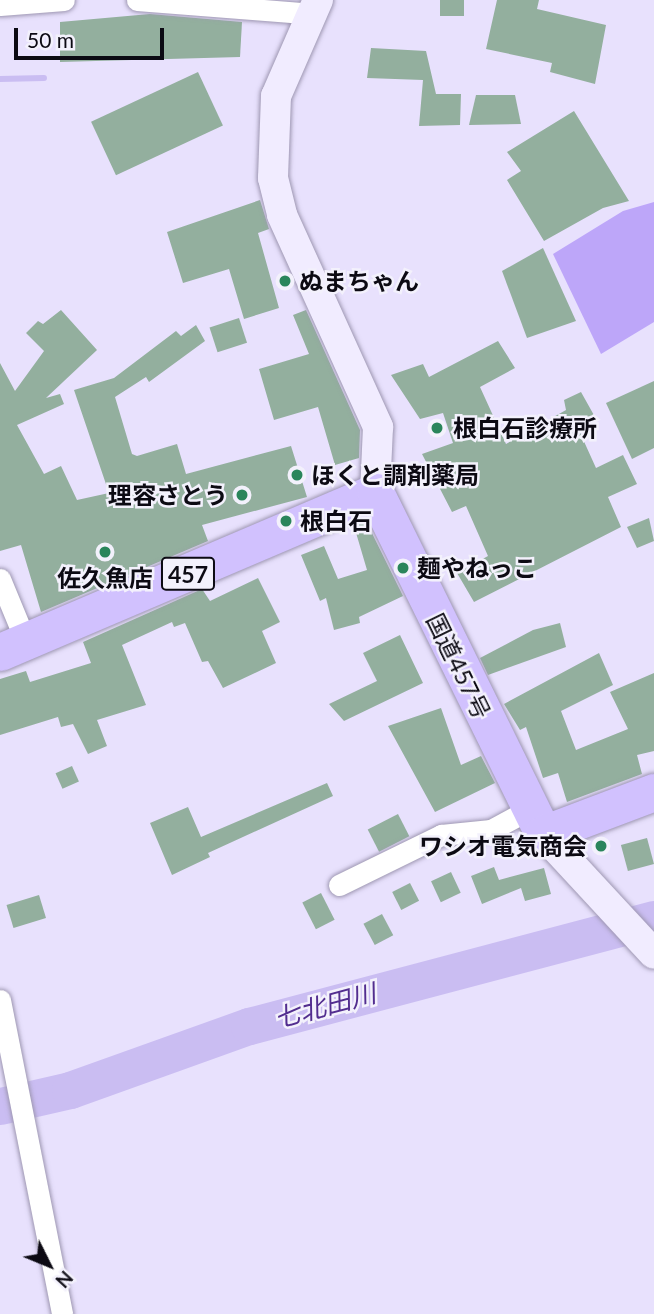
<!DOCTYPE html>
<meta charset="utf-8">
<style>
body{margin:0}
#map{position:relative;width:654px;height:1314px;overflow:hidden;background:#e8e1fd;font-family:Lato,"Noto Sans JP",sans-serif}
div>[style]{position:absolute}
.green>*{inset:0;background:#bda6f9}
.stream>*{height:6px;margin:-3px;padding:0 3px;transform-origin:3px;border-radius:3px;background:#cabdf2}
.river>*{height:37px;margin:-18.5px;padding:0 18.5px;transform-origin:18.5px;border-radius:18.5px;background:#cabdf2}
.building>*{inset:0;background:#93af9e;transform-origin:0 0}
.roads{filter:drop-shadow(0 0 2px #9e97b2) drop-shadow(0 0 2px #9e97b2)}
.street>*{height:21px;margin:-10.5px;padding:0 10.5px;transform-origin:10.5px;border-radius:10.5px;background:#fff}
.secondary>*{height:30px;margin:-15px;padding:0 15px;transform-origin:15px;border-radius:15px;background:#f1ecff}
.highway>*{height:37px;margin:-18.5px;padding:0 18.5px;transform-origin:18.5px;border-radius:18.5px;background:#d1c1fe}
.dots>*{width:19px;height:19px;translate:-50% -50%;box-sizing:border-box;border:4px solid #f3f1fc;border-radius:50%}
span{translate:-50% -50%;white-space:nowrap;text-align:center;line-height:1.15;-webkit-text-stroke:5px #f3f1fc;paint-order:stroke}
.shield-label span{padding:2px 5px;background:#f3f1fc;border:2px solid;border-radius:5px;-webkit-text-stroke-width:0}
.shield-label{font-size:23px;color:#0c0a13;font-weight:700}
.poi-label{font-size:24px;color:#0c0a13;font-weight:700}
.left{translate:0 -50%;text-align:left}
.right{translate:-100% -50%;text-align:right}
.street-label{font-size:24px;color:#0c0a13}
.water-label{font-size:26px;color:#522d8f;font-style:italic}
.north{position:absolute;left:14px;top:1230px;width:70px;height:70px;-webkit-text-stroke:5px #f3f1fc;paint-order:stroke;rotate:133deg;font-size:19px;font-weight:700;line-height:28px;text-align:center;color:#0c0a13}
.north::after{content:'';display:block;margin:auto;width:24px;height:32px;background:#0c0a13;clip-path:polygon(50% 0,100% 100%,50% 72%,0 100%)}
.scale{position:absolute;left:14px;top:28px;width:150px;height:32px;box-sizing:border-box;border:4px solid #0c0a13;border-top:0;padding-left:9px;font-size:21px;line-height:24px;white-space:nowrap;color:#0c0a13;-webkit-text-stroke:5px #f3f1fc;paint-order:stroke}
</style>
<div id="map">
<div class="green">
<div style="clip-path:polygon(654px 202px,654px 322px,601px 354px,553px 254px,623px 211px)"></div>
</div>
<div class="stream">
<div style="left:0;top:79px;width:44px;rotate:-1.3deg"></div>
</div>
<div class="river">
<div style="left:0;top:1106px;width:72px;rotate:-12.9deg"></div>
<div style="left:70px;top:1090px;width:190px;rotate:-19.7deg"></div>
<div style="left:249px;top:1026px;width:419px;rotate:-14.8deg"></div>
</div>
<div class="building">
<div style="left:440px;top:0;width:24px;height:16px"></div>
<div style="clip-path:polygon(497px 0,539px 0,537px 9px,606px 25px,595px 84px,550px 72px,552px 63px,486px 49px)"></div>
<div style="clip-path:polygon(150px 14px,242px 22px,240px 57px,60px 62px,60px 22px)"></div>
<div style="clip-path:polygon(371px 48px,426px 51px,436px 94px,461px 94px,460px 125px,419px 126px,423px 80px,367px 78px)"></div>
<div style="left:198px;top:72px;width:59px;height:118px;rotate:65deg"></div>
<div style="clip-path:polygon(476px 95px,515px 95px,521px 124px,469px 125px)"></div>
<div style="clip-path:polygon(574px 111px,629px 201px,603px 208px,544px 241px,507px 180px,521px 171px,507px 152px)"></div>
<div style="clip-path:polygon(260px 200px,269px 229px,258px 233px,279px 308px,244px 319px,229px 269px,183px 283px,167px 232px)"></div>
<div style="clip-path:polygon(543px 248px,576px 321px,527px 338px,502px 271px)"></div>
<div style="clip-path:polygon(61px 310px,97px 350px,46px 398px,60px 394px,64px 404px,17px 425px,44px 474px,61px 466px,77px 500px,109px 493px,74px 390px,114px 378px,176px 331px,181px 336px,196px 325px,205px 341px,149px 382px,146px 377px,115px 397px,132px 454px,137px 456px,177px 444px,186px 474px,291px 446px,307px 497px,202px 525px,208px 541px,41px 612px,21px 545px,0 551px,0 363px,15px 391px,44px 351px,26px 333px,38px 321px,43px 324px)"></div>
<div style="clip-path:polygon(306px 310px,360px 430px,359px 458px,335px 465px,318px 407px,274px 420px,259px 369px,309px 354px,293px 315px)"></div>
<div style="left:239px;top:318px;width:26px;height:31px;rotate:72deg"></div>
<div style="clip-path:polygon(498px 341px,515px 368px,480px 387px,506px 444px,566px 410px,564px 400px,581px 392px,595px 417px,577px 426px,596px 468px,623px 455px,637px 484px,608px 497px,621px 527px,474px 602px,457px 573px,488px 556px,466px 506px,452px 512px,422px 454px,453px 443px,443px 413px,420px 419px,391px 375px,423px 364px,429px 377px)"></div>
<div style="clip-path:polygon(654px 381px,654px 448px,632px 459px,606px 403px)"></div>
<div style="clip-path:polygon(649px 518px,654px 541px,637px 548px,627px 527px)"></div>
<div style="clip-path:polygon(366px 521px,403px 596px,359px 617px,360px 623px,334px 630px,326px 598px,320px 601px,301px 555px,324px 546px,338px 579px,367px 570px,354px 526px)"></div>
<div style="clip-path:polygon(258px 578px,280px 622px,262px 631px,276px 663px,223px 688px,208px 661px,202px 662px,185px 623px,174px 627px,172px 622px,122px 645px,146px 705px,97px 720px,107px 746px,88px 754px,73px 724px,61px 727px,58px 717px,0 735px,0 679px,26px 671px,30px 682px,91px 663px,83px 642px,202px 589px,210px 601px)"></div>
<div style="clip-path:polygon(560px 623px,566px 647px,488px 675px,480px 658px,533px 630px)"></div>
<div style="clip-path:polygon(400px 635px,423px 683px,344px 721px,329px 704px,377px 681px,363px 653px)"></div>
<div style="clip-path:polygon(599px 653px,613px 685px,561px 711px,576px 750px,628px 729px,610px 692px,654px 673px,654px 751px,637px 755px,642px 774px,567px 802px,558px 773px,543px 778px,526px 727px,520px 730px,504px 704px)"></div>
<div style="clip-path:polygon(441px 708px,461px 765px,481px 756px,495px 783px,435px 812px,388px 726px)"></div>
<div style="left:72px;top:766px;width:17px;height:18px;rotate:66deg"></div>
<div style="clip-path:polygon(327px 783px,333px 796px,208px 853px,210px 857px,172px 875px,150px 823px,188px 807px,201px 837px)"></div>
<div style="left:398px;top:814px;width:25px;height:34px;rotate:63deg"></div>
<div style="left:647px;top:838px;width:27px;height:27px;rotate:75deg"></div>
<div style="clip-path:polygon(494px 867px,499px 880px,544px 868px,551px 894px,525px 901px,521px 888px,482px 904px,471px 876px)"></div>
<div style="left:451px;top:872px;width:23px;height:22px;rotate:65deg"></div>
<div style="left:410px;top:883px;width:20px;height:20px;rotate:63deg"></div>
<div style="left:321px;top:893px;width:30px;height:21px;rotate:63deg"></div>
<div style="left:39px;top:895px;width:24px;height:34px;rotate:73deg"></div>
<div style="left:382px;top:914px;width:24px;height:21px;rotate:62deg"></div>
</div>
<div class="roads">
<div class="street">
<div style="left:137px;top:0;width:177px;rotate:4.5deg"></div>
<div style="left:0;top:5px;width:64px;rotate:-4.5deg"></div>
<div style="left:0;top:579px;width:68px;rotate:67.6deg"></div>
<div style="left:339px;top:885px;width:114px;rotate:-26.1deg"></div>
<div style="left:441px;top:835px;width:50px;rotate:-5.7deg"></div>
<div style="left:491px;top:830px;width:42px;rotate:-28.4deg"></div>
<div style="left:0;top:1000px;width:320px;rotate:78.8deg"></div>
</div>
<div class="secondary">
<div style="left:318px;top:0;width:105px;rotate:113.6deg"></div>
<div style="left:276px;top:96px;width:82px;rotate:92.1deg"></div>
<div style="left:273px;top:178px;width:38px;rotate:76deg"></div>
<div style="left:282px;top:215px;width:233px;rotate:65.6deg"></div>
<div style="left:378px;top:427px;width:65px;rotate:92.6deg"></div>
<div style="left:543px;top:834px;width:163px;rotate:47.2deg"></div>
</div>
<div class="highway">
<div style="left:0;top:652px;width:408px;rotate:-23.1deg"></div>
<div style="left:375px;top:492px;width:381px;rotate:63.8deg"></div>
<div style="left:543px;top:834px;width:119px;rotate:-20.7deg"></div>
</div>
</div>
<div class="dots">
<div style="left:285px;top:281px;background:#2a855b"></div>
<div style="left:437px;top:428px;background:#2a855b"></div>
<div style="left:297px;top:475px;background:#2a855b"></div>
<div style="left:242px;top:495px;background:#2a855b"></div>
<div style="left:286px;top:521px;background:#2a855b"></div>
<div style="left:105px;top:552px;background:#2a855b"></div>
<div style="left:403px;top:568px;background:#2a855b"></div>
<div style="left:601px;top:846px;background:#2a855b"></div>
</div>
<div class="shield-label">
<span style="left:188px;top:574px">457</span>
</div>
<div class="poi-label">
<span class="left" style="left:299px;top:281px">ぬまちゃん</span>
<span class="left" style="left:453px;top:428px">根白石診療所</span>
<span class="left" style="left:311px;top:475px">ほくと調剤薬局</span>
<span class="right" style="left:228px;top:495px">理容さとう</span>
<span class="left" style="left:300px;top:521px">根白石</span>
<span class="left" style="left:417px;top:568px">麺やねっこ</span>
<span style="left:105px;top:578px">佐久魚店</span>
<span class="right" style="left:587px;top:846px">ワシオ電気商会</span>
</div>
<div class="street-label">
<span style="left:459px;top:666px;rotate:64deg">国道457号</span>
</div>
<div class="water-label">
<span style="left:325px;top:1006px;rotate:-15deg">七北田川</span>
</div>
<div class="north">N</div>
<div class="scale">50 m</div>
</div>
